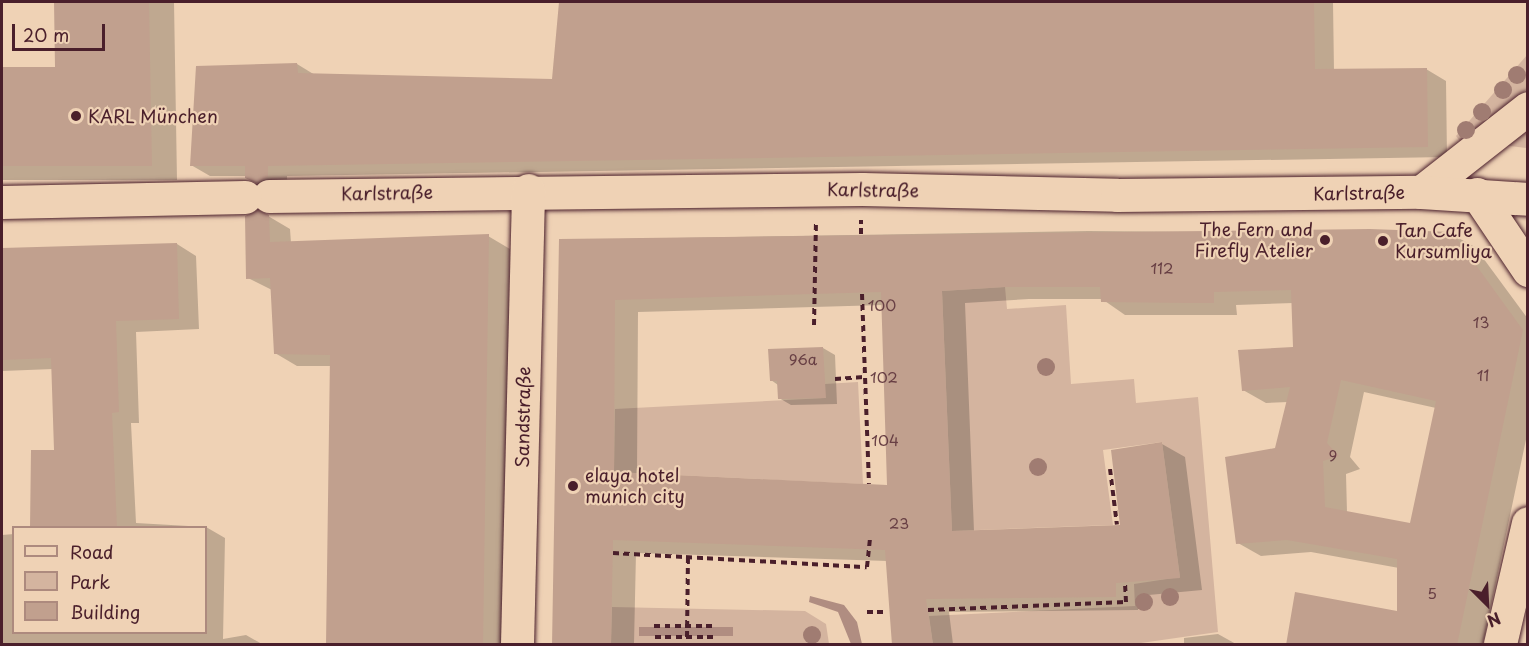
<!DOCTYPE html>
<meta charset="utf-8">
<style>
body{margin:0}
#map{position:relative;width:1529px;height:646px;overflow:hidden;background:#efd2b5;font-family:"Playpen Sans",sans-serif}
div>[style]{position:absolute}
.green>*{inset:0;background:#d4b49f}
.water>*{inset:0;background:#b08d81;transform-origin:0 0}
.shadow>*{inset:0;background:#0003}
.building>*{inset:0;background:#c1a08e}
.path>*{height:4px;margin-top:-2px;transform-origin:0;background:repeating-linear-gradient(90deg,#4a1f2b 0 6px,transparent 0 10.5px)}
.roads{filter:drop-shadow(0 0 2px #4a1f2b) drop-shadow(0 0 2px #4a1f2b)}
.street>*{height:33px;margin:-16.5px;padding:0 16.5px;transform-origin:16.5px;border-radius:16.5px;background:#efd2b5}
.secondary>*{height:33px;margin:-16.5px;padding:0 16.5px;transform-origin:16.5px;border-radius:16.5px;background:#efd2b5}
.trees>*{width:18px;height:18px;margin:-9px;border-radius:50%;background:#a07c72}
.dots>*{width:16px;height:16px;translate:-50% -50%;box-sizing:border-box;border:3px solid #efd2b5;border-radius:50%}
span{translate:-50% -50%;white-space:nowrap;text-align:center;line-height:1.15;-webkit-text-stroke:4.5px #efd2b5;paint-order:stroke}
.number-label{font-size:15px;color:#683f44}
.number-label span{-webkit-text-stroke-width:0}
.poi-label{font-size:18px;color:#4a1f2b}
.left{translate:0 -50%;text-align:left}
.right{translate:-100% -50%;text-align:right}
.street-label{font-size:18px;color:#4a1f2b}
.frame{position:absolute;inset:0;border:3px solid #4a1f2b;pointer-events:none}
.legend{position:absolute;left:12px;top:526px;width:195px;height:108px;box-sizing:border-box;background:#efd2b5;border:2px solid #ad8a7e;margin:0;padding:8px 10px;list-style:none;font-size:18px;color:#4a1f2b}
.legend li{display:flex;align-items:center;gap:12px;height:30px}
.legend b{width:30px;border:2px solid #ad8a7e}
.north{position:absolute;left:1457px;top:574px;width:60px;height:60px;-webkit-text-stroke:4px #efd2b5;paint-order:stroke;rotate:156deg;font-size:16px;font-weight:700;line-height:24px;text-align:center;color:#4a1f2b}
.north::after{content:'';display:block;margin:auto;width:21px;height:27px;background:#4a1f2b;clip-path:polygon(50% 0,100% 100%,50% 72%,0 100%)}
.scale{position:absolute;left:12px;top:24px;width:93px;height:27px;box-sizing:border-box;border:3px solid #4a1f2b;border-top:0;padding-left:8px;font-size:18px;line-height:21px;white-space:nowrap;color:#4a1f2b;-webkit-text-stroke:4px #efd2b5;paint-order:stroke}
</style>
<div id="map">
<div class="green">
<div style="clip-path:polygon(1527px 55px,1527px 89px,1462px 144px,1456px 136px)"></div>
<div style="clip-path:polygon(1527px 126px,1527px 148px,1502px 145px)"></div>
<div style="clip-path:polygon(1005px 287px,1007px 309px,1066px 305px,1071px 384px,1134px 379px,1136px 403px,1198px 397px,1218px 632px,1134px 644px,933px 644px,929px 616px,1135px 606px,1134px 584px,1180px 577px,1162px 442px,1103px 450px,1113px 525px,952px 531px,942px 291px)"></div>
<div style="clip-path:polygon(858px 382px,863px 484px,614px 472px,615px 409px,825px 398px,825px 384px)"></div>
<div style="clip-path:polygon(612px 607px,805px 611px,826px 624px,829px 644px,611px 644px)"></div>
</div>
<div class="water">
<div style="clip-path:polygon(810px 596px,844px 605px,857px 622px,862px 644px,851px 644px,838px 612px,809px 602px)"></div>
<div style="left:639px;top:627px;width:94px;height:9px"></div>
</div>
<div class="shadow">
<div style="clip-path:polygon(55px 2px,174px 2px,177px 180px,2px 180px,2px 69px,57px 68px)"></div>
<div style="clip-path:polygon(561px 2px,1333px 2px,1334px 71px,1426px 69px,1446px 81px,1447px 157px,287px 176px,287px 188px,266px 189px,246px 176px,210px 176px,191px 165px,297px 64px,315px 75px,554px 81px)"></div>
<div style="clip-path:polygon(268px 216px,290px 229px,291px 243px,488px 236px,510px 249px,504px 644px,327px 644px,331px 366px,297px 366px,275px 353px,272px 290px,248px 278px)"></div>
<div style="clip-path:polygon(evenodd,1088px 231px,1451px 234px,1475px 247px,1528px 319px,1528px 430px,1483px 644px,1287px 644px,1398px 613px,1399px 568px,1311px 552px,1261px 556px,1238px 543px,1276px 449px,1288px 402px,1266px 403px,1243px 390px,1295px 349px,1293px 303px,1236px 305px,1237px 315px,1125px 315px,1102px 299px,1029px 299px,965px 303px,974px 531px,1122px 526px,1162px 444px,1185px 457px,1202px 590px,1138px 596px,1138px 610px,949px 612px,953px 644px,897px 644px,888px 561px,636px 553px,634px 644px,553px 644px,560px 240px,1088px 231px,883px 305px,888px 487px,637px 475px,638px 312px,883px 305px,1088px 231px,1364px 392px,1436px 408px,1411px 524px,1347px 512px,1346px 474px,1360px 469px,1350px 457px,1364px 392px)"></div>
<div style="clip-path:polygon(177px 244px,196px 256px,199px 329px,136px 332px,139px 423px,131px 423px,136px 523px,206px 527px,225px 538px,223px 639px,246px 635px,262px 644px,2px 644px,2px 535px,14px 534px,14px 632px,206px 632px,206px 528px,31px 528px,56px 452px,53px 369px,2px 371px,2px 250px)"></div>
<div style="clip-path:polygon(823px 348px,835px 355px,837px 404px,791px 405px,779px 398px,778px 385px,771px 380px)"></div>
<div style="clip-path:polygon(1218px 634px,1236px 644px,1184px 644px,1184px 638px)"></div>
</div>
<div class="building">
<div style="clip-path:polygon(54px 2px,149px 2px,152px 166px,2px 166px,2px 67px,55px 67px)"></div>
<div style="clip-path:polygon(559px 2px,1314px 2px,1315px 69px,1427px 68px,1428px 147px,268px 166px,268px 177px,256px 183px,245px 178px,245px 166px,190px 166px,196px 66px,297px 63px,298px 73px,552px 79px)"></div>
<div style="clip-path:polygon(258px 210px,269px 215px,270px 242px,489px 234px,483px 645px,326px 645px,330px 355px,274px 354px,270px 278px,246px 279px,245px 216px)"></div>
<div style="clip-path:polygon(evenodd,1370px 229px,1452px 232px,1523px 330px,1457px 645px,1286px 645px,1295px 592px,1397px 611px,1397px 559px,1287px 540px,1236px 544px,1225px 457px,1275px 448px,1290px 387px,1242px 391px,1238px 350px,1293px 347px,1291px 290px,1214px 292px,1214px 303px,1189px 303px,1101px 302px,1100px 287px,1005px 287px,942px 291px,952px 531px,1120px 525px,1111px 450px,1162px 442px,1180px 578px,1116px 583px,1116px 597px,926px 599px,933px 645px,892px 645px,885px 550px,613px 540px,611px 645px,552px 645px,559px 239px,1370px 229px,881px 292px,887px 485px,614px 472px,615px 300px,881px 292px,1370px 229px,1341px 380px,1436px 401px,1410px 523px,1325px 507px,1323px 461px,1339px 456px,1327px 443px,1341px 380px)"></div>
<div style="clip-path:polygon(177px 243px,179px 319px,116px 321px,119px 412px,112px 413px,117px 528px,30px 528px,31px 450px,54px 450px,51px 358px,2px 360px,2px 248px)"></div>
<div style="clip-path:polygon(823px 347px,826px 398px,778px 399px,777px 381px,770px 381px,768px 349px)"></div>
</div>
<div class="path">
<div style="left:861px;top:234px;width:14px;rotate:-90deg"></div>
<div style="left:862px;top:294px;width:190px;rotate:87.9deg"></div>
<div style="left:814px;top:325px;width:105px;rotate:-88.9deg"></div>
<div style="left:835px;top:379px;width:29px;rotate:-4deg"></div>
<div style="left:1110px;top:469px;width:56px;rotate:82.9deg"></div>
<div style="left:613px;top:553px;width:254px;rotate:3.2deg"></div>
<div style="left:867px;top:567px;width:28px;rotate:-84deg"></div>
<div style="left:928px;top:610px;width:198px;rotate:-2.3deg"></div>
<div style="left:1126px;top:602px;width:18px;rotate:-93deg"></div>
<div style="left:867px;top:612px;width:21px"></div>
<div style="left:654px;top:626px;width:63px"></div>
<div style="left:655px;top:637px;width:63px"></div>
<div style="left:687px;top:637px;width:80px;rotate:-89.3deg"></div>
</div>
<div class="roads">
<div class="street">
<div style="left:1421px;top:192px;width:136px;rotate:-38.1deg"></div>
<div style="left:1477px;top:194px;width:92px;rotate:56.1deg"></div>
<div style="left:269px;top:196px;width:593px;rotate:-0.68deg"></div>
<div style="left:862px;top:189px;width:255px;rotate:1.3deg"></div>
<div style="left:1117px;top:195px;width:304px;rotate:-0.6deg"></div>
<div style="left:1421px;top:192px;width:107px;rotate:3.7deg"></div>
<div style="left:2px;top:202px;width:243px;rotate:-1.2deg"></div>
<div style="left:517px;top:644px;width:454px;rotate:-88.6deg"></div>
</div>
<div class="secondary">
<div style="left:1500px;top:644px;width:124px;rotate:-77deg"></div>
</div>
</div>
<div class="trees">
<div style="left:1517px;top:75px"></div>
<div style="left:1503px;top:90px"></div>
<div style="left:1482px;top:112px"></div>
<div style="left:1466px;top:130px"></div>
<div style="left:1046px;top:367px"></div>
<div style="left:1038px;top:467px"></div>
<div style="left:1170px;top:597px"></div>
<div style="left:1144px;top:602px"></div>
<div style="left:812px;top:635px"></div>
</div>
<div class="dots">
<div style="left:76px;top:116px;background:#4a1f2b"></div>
<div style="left:1325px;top:240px;background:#4a1f2b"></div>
<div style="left:1383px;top:241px;background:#4a1f2b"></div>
<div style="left:573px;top:486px;background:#4a1f2b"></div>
</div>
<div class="number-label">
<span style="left:1162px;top:268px">112</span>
<span style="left:882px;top:305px">100</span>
<span style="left:1481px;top:322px">13</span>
<span style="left:803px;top:359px">96a</span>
<span style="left:1483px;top:375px">11</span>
<span style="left:884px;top:377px">102</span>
<span style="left:885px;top:440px">104</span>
<span style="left:1333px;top:455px">9</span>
<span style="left:899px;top:523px">23</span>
<span style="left:1432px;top:593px">5</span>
</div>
<div class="poi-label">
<span class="left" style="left:88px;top:116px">KARL München</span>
<span class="right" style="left:1313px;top:240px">The Fern and<br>Firefly Atelier</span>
<span class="left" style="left:1395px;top:241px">Tan Cafe<br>Kursumliya</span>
<span class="left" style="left:585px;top:486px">elaya hotel<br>munich city</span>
</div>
<div class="street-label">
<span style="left:873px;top:190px;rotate:1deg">Karlstraße</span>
<span style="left:387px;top:193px;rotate:-1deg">Karlstraße</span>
<span style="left:1359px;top:193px;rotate:-1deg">Karlstraße</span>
<span style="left:523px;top:417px;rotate:-89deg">Sandstraße</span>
</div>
<div class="frame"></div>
<ul class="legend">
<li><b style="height:8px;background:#efd2b5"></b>Road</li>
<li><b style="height:16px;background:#d4b49f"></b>Park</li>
<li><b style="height:16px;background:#c1a08e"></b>Building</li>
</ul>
<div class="north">N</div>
<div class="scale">20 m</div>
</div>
